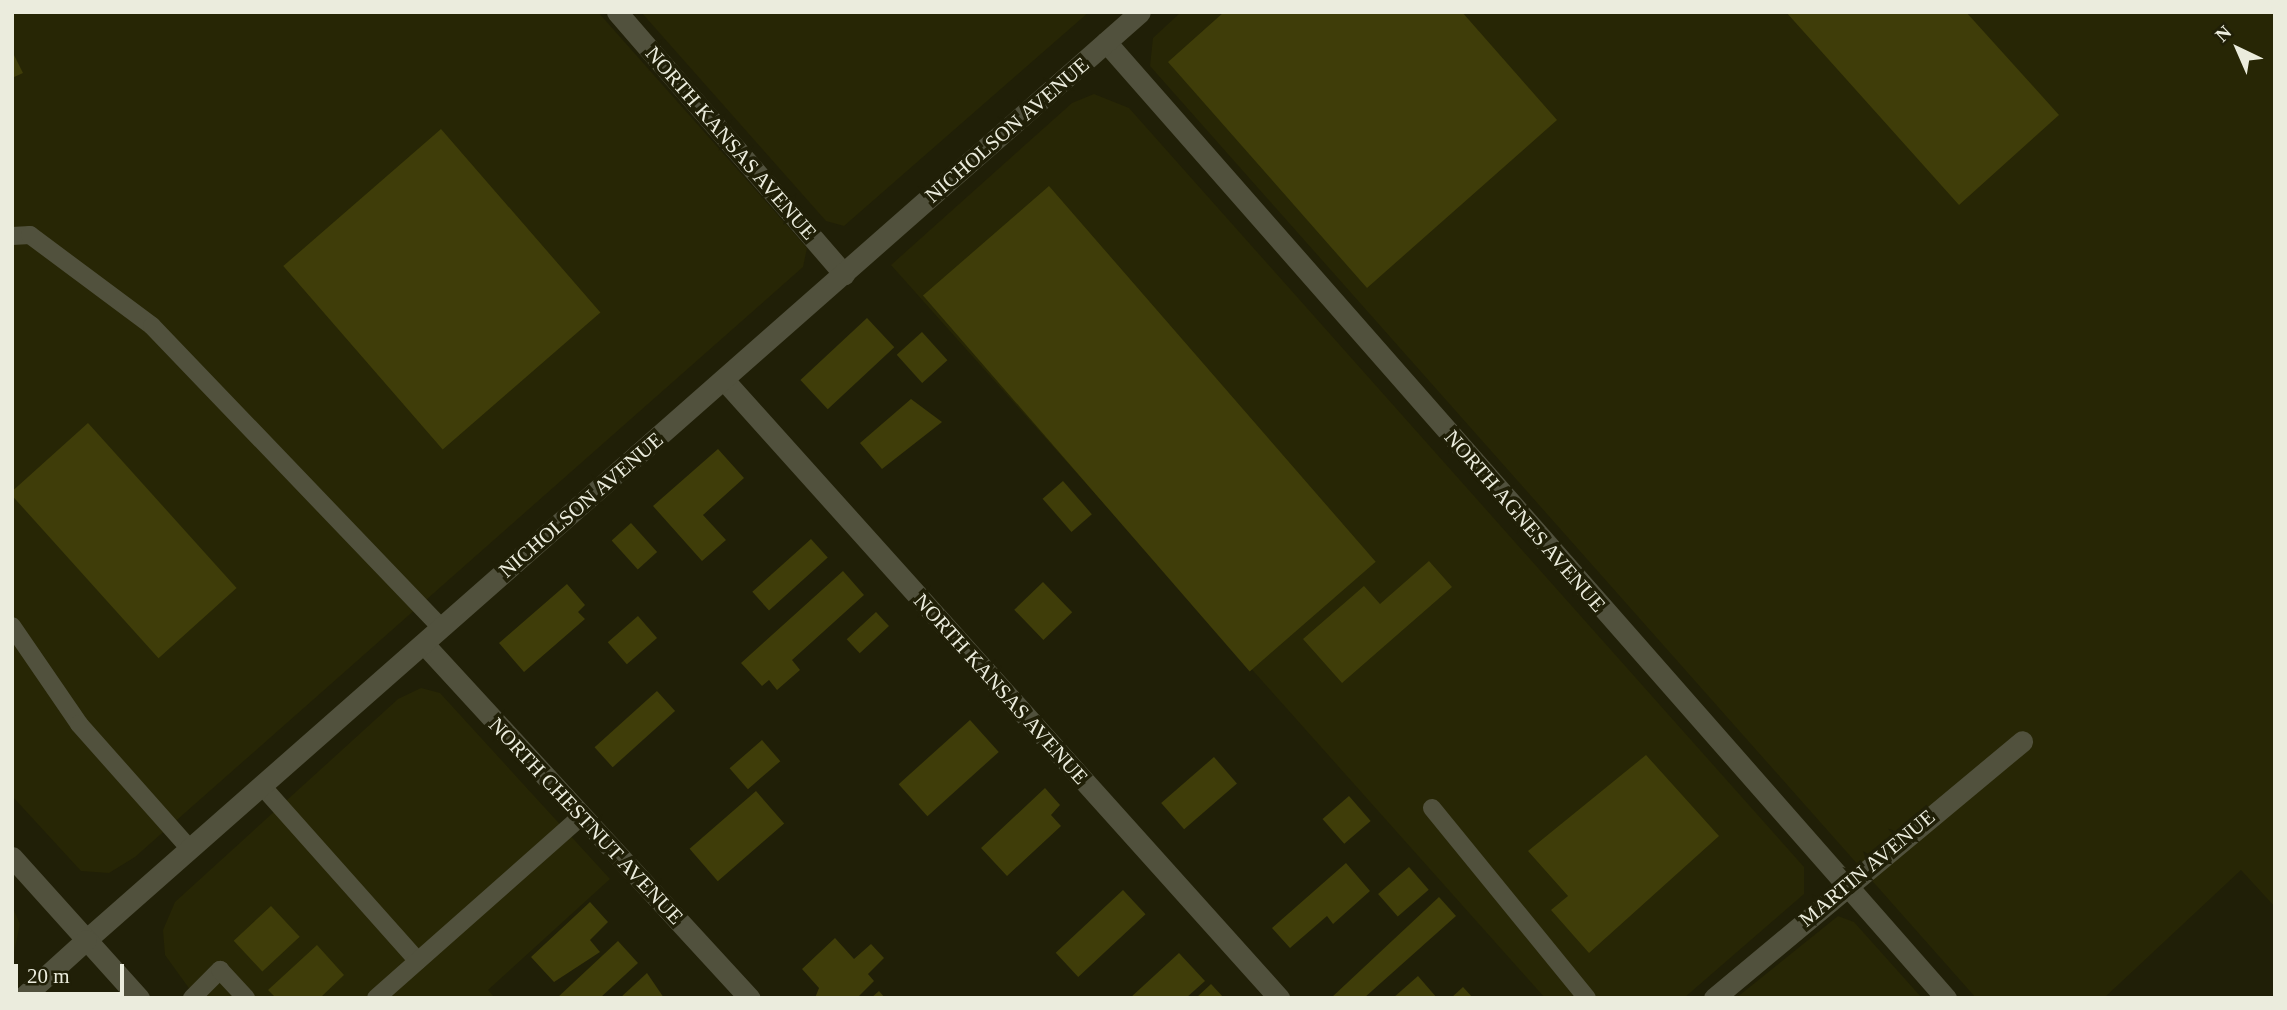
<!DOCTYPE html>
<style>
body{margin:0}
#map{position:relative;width:2287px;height:1010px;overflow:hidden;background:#201f07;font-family:"Times New Roman",serif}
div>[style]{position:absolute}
.built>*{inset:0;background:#272605}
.building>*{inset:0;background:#3f3d09;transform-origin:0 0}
.service>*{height:18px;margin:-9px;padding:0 9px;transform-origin:9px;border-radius:9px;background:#51513d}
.minor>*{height:21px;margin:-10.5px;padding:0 10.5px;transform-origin:10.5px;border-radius:10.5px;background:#51513d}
.tertiary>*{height:21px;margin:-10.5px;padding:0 10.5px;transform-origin:10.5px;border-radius:10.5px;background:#51513d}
span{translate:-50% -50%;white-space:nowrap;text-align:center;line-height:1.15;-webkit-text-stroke:7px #201f07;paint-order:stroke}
.street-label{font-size:21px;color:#ebecdd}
.frame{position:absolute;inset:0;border:14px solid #ebecdd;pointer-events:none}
.north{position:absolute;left:2203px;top:14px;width:70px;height:70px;-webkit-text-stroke:5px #201f07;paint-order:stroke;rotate:316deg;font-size:19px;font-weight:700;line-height:28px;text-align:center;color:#ebecdd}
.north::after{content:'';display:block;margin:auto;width:24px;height:32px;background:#ebecdd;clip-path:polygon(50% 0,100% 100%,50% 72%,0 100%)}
.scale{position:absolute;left:14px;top:964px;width:110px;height:32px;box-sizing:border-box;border:4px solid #ebecdd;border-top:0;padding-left:9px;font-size:21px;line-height:24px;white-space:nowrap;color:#ebecdd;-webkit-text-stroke:5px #201f07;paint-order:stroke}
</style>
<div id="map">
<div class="built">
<div style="clip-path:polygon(12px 12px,598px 12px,807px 248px,803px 267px,135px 857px,109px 873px,81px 871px,12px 796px)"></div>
<div style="clip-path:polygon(641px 12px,1089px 12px,844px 226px,826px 221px)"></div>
<div style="clip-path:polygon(1181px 12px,2275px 12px,2275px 907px,2241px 870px,2104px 998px,1976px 998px,1150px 66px,1153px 38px)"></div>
<div style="clip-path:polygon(1094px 94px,1129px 108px,1804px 867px,1804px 894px,1684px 998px,1545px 998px,891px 265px,1072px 103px)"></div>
<div style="clip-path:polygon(421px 688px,440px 693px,610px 879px,488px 990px,495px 998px,196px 998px,165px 955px,163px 930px,175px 902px,398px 699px)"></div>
<div style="clip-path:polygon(12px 906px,20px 924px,12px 962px)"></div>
<div style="clip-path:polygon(1838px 916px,1854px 922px,1922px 998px,1736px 998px)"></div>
</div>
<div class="building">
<div style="clip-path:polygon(1224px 12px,1462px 12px,1557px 120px,1367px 288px,1168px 62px)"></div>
<div style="clip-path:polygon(1786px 12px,1966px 12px,2059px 115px,1959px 205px)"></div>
<div style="clip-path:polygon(12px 51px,23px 73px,12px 78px)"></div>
<div style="left:441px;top:129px;width:243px;height:209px;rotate:49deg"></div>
<div style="left:1049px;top:186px;width:498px;height:167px;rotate:49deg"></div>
<div style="left:867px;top:318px;width:40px;height:91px;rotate:47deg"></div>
<div style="left:922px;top:332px;width:38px;height:34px;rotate:48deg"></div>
<div style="clip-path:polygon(911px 399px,942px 422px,882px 469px,860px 443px)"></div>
<div style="left:88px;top:423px;width:222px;height:105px;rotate:48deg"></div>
<div style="clip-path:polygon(718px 449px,744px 478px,703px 515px,726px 540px,702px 561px,653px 506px)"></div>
<div style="left:1063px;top:481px;width:44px;height:27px;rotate:49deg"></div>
<div style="left:631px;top:523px;width:39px;height:26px;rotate:48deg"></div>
<div style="left:811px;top:539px;width:25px;height:79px;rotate:48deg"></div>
<div style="clip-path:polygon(1429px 561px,1452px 587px,1342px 683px,1303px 639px,1364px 586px,1380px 604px)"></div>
<div style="clip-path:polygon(843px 571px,864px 595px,792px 660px,800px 670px,777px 690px,769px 680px,762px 686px,741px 663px)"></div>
<div style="left:1043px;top:582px;width:42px;height:40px;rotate:46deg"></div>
<div style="clip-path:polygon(567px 584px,585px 605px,578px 612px,585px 619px,524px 672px,499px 643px)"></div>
<div style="left:876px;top:612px;width:19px;height:40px;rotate:47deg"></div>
<div style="left:638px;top:616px;width:29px;height:40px;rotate:49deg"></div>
<div style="left:657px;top:691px;width:27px;height:84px;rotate:48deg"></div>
<div style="left:970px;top:720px;width:43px;height:96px;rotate:48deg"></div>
<div style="left:762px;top:740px;width:28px;height:43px;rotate:49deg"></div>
<div style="clip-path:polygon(1646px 755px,1719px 836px,1589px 953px,1551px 910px,1568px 896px,1528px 851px)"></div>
<div style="left:1214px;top:757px;width:35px;height:70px;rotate:49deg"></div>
<div style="clip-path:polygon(1045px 788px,1060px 805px,1051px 815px,1061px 826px,1007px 876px,981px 848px)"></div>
<div style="left:756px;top:791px;width:43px;height:88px;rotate:49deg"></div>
<div style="left:1349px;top:796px;width:33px;height:35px;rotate:49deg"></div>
<div style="clip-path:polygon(1346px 863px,1370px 891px,1333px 924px,1327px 916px,1290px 948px,1272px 928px)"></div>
<div style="left:1409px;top:867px;width:30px;height:41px;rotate:49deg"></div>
<div style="left:1123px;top:890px;width:33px;height:92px;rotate:47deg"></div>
<div style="clip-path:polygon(1439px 897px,1456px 916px,1364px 998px,1331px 998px)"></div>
<div style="clip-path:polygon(590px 902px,608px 922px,590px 940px,600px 952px,554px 982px,531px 957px)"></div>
<div style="left:271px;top:906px;width:42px;height:51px;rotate:47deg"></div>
<div style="clip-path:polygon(835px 938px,854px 959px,871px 944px,884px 958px,868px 974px,874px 981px,857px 998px,815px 998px,819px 988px,802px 969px)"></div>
<div style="clip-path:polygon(618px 941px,638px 963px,600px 998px,557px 998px)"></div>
<div style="clip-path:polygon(317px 945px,344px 975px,320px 998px,276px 998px,268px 990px)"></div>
<div style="clip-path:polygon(1179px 953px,1205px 981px,1186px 998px,1130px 998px)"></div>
<div style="clip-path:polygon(647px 973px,664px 998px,620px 998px)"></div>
<div style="clip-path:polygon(1418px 976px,1437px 998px,1393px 998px)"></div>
<div style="clip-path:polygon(1211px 984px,1224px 998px,1196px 998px)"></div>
<div style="clip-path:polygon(1463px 987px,1473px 998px,1451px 998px)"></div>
<div style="clip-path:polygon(879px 991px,885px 998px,871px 998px)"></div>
</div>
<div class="service">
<div style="left:12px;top:236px;width:18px;rotate:-3deg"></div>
<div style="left:30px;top:235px;width:152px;rotate:36.7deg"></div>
<div style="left:152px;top:326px;width:419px;rotate:46.2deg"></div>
<div style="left:12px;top:626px;width:119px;rotate:55.6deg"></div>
<div style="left:79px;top:724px;width:167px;rotate:48.4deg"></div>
<div style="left:262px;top:786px;width:234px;rotate:48.3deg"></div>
<div style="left:1432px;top:808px;width:245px;rotate:50.8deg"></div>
<div style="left:192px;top:998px;width:40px;rotate:-45deg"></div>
<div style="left:220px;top:970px;width:38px;rotate:47deg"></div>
<div style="left:376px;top:998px;width:275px;rotate:-41.5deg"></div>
</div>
<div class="minor">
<div style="left:617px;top:12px;width:347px;rotate:49.1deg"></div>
<div style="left:1106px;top:42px;width:1273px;rotate:48.7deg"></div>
<div style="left:724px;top:380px;width:831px;rotate:48.07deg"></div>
<div style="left:424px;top:644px;width:481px;rotate:47.4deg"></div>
<div style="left:86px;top:940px;width:1404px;rotate:-41.36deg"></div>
<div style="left:1714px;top:998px;width:401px;rotate:-39.8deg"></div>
</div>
<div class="tertiary">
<div style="left:12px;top:857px;width:190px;rotate:48deg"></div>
<div style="left:22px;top:998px;width:86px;rotate:-42.2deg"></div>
</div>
<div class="street-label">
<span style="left:1007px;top:130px;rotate:-41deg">NICHOLSON AVENUE</span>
<span style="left:731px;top:143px;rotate:49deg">NORTH KANSAS AVENUE</span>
<span style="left:581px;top:505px;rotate:-41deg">NICHOLSON AVENUE</span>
<span style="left:1525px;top:521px;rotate:49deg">NORTH AGNES AVENUE</span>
<span style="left:1001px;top:689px;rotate:48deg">NORTH KANSAS AVENUE</span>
<span style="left:586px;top:821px;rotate:47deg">NORTH CHESTNUT AVENUE</span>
<span style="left:1867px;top:868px;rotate:-40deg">MARTIN AVENUE</span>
</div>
<div class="frame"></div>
<div class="north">N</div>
<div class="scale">20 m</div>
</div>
